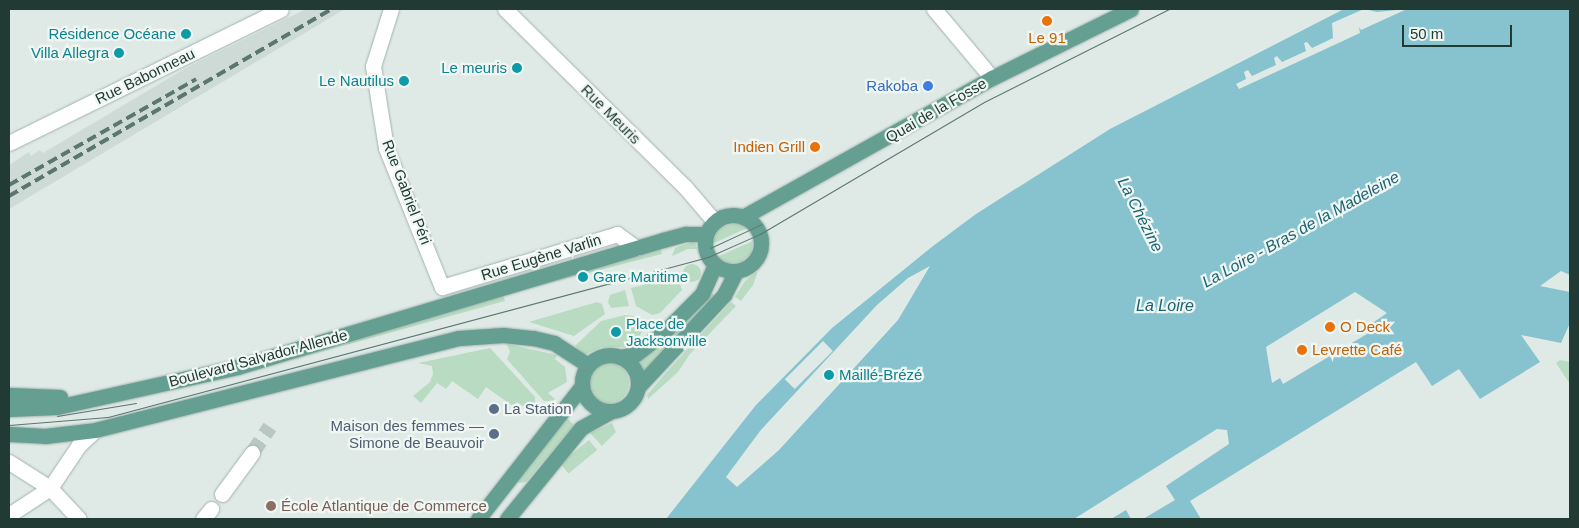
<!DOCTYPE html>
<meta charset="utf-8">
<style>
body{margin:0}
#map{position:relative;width:1579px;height:528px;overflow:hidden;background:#dfeae6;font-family:Helvetica,sans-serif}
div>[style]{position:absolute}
.built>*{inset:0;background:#cedad5}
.green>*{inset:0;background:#b8dbc2;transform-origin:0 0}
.round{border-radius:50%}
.water>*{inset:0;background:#87c2cf}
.pier>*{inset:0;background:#dfeae6;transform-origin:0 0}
.minor-tunnel>*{height:15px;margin-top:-7.5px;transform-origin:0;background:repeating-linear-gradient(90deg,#b9c7c2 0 15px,transparent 0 23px)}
.roads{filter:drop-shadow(0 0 1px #a2b2ad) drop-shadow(0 0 1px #a2b2ad)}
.minor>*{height:15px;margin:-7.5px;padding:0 7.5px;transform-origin:7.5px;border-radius:7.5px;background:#fff}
.major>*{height:15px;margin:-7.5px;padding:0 7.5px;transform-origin:7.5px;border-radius:7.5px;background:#649f91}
.major>.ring{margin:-7.5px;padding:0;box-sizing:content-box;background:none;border:15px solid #649f91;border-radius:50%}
.tram>*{height:1px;margin:-0.5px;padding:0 0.5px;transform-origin:0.5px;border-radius:0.5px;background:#5b766f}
.rail>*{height:4px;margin-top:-2px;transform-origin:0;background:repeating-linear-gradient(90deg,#5b766f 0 10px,transparent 0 15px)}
.dots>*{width:14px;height:14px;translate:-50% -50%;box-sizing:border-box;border:2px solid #f0f7f3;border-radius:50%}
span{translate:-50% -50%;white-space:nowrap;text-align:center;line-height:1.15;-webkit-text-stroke:4.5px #f0f7f3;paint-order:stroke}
.culture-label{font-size:15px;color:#0d838f}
.right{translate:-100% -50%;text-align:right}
.left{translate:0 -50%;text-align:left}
.food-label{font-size:15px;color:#c56008}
.street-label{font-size:15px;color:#213a34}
.shop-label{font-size:15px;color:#366cbe}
.service-label{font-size:15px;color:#4e5e75}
.education-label{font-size:15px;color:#785e54}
.water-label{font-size:16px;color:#1c6474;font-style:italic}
.frame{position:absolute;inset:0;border:10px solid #213a34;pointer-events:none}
.scale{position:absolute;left:1402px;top:25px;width:110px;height:22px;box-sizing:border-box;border:2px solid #213a34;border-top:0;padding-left:6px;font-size:15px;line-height:18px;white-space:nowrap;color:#213a34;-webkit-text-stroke:4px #f0f7f3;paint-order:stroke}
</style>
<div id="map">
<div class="built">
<div style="clip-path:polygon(306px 9px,345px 9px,9px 209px,9px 165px,29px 152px,31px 156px,40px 150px,43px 153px,186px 68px)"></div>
</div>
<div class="green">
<div style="clip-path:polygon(737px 223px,747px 228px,712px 244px,719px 227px)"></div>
<div style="clip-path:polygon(689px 239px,695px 241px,697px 249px,688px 249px,672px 256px,675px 248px,689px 243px)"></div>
<div style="clip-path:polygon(753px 241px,751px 254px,741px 262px,728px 263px,717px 257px)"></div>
<div style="clip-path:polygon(660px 246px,662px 254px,511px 293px)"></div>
<div class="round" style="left:683px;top:264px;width:18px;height:18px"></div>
<div style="clip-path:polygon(758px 271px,753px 285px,741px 301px,735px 297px,745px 281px)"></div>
<div style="clip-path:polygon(672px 278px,679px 281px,682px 290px,660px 313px,652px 315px,636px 306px,631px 288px)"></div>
<div style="clip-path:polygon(625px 290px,629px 306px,611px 308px,608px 302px,610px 295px)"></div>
<div style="clip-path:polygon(502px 292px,505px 301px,295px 359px,294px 353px)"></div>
<div style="clip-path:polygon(711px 293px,716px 296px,644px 371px,640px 362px)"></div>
<div style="clip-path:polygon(597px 302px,602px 304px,605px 314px,574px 336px,529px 322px)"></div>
<div style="clip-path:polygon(731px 302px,736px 306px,690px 354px,678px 372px,648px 399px,647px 395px,665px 374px)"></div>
<div style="clip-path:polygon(625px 315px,634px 316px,646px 324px,634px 347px,602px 347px,584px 355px,575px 346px,601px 321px)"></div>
<div style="clip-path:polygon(507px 344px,557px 355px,555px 359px,565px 367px,567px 382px,548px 393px,555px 399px,553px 401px,544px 401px,507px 359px,510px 352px)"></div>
<div style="clip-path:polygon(490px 348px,535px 397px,535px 403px,529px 410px,517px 402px,513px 406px,486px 387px,478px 399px,452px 381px,446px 389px,437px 383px,421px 403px,413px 396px,430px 382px,433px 374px,432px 366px,418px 363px)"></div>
<div style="clip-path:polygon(1560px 360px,1570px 362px,1570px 384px,1556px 363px)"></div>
<div class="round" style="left:589px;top:363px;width:40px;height:40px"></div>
<div style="clip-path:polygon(567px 418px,574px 425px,526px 482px,519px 483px,518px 477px)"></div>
<div style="clip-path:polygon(612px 423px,616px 432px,602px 446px,590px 433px)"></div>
<div style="left:589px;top:440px;width:13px;height:37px;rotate:51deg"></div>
</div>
<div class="water">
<div style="clip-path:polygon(evenodd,1344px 9px,1570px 9px,1570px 275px,1561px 271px,1540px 286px,1570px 292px,1570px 323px,1561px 343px,1521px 335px,1540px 362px,1480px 399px,1459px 369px,1432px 386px,1416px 362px,1190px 501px,1201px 519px,666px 519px,756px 405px,832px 328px,933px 246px,976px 214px,1110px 129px,1344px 9px,930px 266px,898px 320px,779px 450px,737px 487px,726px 477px,760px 431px,877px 305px,908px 278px,930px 266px)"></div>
</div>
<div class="pier">
<div style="clip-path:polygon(1364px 9px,1377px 12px,1407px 9px,1361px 30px,1359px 27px,1360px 33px,1239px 89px,1236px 84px,1246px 79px,1244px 72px,1248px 70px,1252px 76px,1276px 65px,1274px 58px,1277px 56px,1282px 62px,1306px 51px,1304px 43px,1307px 42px,1312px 48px,1333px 38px,1332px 23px)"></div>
<div style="clip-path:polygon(1355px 292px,1387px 313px,1374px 322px,1377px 328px,1283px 384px,1280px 378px,1272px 383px,1266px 347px)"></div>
<div style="left:823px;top:341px;width:14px;height:54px;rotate:45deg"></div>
<div style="clip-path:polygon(1217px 429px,1227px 430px,1229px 444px,1166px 486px,1175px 500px,1143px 519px,1131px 519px,1126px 510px,1111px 519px,1074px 519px)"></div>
</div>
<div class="minor-tunnel">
<div style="left:252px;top:453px;width:32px;rotate:-56deg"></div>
</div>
<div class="roads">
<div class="minor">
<div style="left:391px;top:9px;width:60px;rotate:107.5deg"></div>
<div style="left:373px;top:66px;width:83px;rotate:81deg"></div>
<div style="left:386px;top:148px;width:150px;rotate:68.1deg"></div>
<div style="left:442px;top:287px;width:183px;rotate:-16.8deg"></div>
<div style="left:617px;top:234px;width:24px;rotate:36deg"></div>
<div style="left:505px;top:9px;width:253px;rotate:44.7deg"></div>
<div style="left:685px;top:187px;width:45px;rotate:49.5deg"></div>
<div style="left:934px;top:9px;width:90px;rotate:50deg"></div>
<div style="left:9px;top:143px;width:303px;rotate:-26.2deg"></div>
<div style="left:9px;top:462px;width:49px;rotate:32.4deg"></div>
<div style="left:50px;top:488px;width:42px;rotate:46.9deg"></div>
<div style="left:222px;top:494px;width:51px;rotate:-53.8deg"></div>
<div style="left:9px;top:515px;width:49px;rotate:-33.4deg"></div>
<div style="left:50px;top:488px;width:52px;rotate:-56deg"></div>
<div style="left:79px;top:445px;width:22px;rotate:-43deg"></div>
<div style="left:203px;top:519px;width:13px;rotate:-51deg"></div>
</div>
<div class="major">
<div class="ring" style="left:705px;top:215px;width:41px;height:41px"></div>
<div style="left:743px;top:217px;width:285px;rotate:-29.2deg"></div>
<div style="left:992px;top:78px;width:155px;rotate:-26.4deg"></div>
<div class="ring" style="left:582px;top:355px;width:41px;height:41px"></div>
<div style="left:620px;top:357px;width:16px;rotate:-11deg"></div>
<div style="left:636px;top:354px;width:36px;rotate:-38deg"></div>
<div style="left:664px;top:332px;width:54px;rotate:-45deg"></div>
<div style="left:702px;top:294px;width:32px;rotate:-66deg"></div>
<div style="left:638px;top:387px;width:126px;rotate:-46.9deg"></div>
<div style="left:724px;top:295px;width:27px;rotate:-63deg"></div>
<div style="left:9px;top:395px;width:51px;rotate:2.2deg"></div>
<div style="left:9px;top:409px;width:48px;rotate:-2.4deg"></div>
<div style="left:57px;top:407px;width:184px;rotate:-12.5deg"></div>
<div style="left:237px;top:367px;width:445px;rotate:-16.6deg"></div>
<div style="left:663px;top:240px;width:24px;rotate:-15deg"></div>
<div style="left:686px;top:234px;width:20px"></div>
<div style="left:9px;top:434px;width:36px;rotate:3deg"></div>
<div style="left:45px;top:436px;width:50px;rotate:-6.8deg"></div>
<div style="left:95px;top:430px;width:375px;rotate:-14.2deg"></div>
<div style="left:459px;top:338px;width:44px;rotate:-3.9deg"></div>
<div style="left:503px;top:335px;width:30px;rotate:6deg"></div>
<div style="left:533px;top:338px;width:22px;rotate:13deg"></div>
<div style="left:554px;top:343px;width:40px;rotate:32.9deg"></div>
<div style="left:478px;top:519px;width:169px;rotate:-52deg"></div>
<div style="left:507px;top:519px;width:117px;rotate:-50.9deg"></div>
<div style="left:581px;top:428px;width:35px;rotate:-29deg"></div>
</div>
</div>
<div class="tram">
<div style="left:710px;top:248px;width:57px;rotate:-24.8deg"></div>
<div style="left:57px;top:416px;width:80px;rotate:-9.3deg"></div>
<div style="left:9px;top:425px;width:99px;rotate:-4.6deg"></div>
<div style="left:108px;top:417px;width:621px;rotate:-14.93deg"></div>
<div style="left:708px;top:257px;width:57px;rotate:-23.9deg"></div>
<div style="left:760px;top:234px;width:260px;rotate:-30.5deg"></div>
<div style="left:984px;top:102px;width:207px;rotate:-26.7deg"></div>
</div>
<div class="rail">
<div style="left:9px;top:185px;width:215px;rotate:-29.5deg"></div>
<div style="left:9px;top:196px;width:373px;rotate:-30.1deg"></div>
</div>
<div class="dots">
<div style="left:1047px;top:21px;background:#e8710a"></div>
<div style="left:186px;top:34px;background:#0f9aa8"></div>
<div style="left:119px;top:53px;background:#0f9aa8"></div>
<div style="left:517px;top:68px;background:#0f9aa8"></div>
<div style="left:404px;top:81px;background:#0f9aa8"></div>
<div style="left:928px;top:86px;background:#3f7fe0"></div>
<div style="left:815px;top:147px;background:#e8710a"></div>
<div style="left:583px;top:277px;background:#0f9aa8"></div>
<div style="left:1330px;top:327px;background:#e8710a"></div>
<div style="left:616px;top:332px;background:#0f9aa8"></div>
<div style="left:1302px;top:350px;background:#e8710a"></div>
<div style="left:829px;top:375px;background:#0f9aa8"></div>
<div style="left:494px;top:409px;background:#5c6f8a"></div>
<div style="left:494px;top:434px;background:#5c6f8a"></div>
<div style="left:271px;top:506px;background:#8d6e63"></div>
</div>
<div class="culture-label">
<span class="right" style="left:176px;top:34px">Résidence Océane</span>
<span class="right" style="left:109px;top:53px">Villa Allegra</span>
<span class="right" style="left:507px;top:68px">Le meuris</span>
<span class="right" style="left:394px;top:81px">Le Nautilus</span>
<span class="left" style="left:593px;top:277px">Gare Maritime</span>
<span class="left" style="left:626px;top:332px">Place de<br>Jacksonville</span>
<span class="left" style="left:839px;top:375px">Maillé-Brézé</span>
</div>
<div class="food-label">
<span style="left:1047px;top:38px">Le 91</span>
<span class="right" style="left:805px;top:147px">Indien Grill</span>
<span class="left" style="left:1340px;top:327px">O Deck</span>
<span class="left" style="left:1312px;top:350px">Levrette Café</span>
</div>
<div class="street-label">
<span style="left:145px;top:76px;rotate:-26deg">Rue Babonneau</span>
<span style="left:936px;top:110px;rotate:-30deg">Quai de la Fosse</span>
<span style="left:611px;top:114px;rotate:45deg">Rue Meuris</span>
<span style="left:407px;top:192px;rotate:69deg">Rue Gabriel Péri</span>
<span style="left:541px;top:257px;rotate:-17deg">Rue Eugène Varlin</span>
<span style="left:258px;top:358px;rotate:-15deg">Boulevard Salvador Allende</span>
</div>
<div class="shop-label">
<span class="right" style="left:918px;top:86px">Rakoba</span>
</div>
<div class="service-label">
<span class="left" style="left:504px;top:409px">La Station</span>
<span class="right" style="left:484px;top:434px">Maison des femmes —<br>Simone de Beauvoir</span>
</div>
<div class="education-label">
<span class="left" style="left:281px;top:506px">École Atlantique de Commerce</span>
</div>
<div class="water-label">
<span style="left:1140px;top:215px;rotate:63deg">La Chézine</span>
<span style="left:1301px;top:230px;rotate:-29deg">La Loire - Bras de la Madeleine</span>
<span style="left:1165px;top:306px">La Loire</span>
</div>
<div class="frame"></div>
<div class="scale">50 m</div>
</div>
